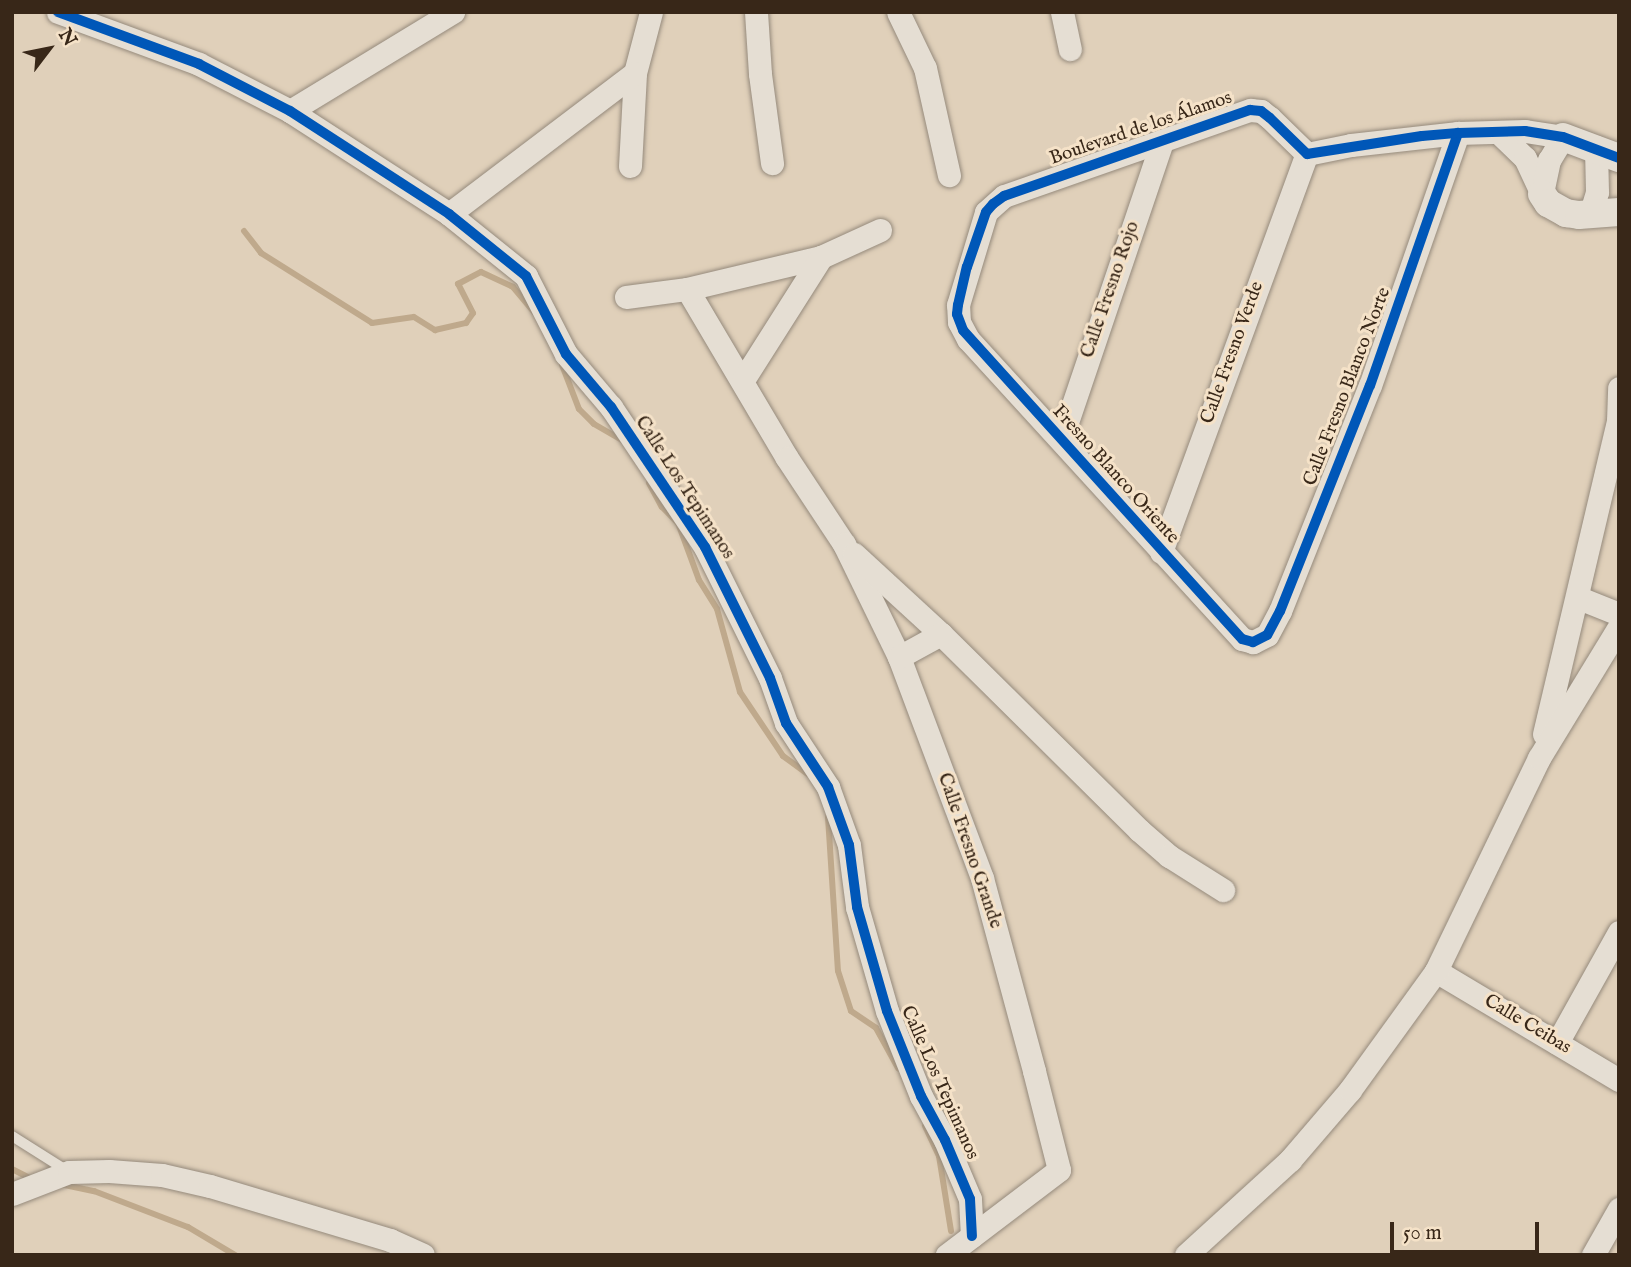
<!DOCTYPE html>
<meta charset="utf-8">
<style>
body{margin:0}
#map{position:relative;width:1631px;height:1267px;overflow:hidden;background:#e0d0ba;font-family:"IM FELL English",serif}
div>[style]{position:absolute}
.stream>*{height:6px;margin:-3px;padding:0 3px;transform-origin:3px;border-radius:3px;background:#bfa98c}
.roads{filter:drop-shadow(0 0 2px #958a7c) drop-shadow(0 0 2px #958a7c)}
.service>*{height:10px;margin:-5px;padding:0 5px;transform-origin:5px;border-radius:5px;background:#e5ded3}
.minor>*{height:23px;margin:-11.5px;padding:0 11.5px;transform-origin:11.5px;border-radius:11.5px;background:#e5ded3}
.tertiary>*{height:28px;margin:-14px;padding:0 14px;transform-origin:14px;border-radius:14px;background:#e5ded3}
.cycleway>*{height:10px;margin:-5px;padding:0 5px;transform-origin:5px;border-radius:5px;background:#0057b8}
span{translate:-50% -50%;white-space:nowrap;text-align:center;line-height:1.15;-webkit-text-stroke:6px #f5e2c8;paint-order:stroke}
.street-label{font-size:19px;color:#382718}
.frame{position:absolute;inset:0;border:14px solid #382718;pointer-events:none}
.north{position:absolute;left:14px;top:14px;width:70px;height:70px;-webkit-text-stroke:5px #f5e2c8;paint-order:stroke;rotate:58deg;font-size:19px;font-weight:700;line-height:28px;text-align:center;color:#382718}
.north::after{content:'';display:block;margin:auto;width:24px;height:32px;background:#382718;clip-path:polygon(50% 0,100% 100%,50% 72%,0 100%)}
.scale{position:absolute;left:1390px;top:1222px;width:149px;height:32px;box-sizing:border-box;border:4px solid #382718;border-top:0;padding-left:9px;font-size:21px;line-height:24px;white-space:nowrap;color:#382718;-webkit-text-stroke:5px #f5e2c8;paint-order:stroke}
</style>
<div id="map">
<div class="stream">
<div style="left:244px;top:231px;width:28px;rotate:52deg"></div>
<div style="left:261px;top:253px;width:131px;rotate:32.2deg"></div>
<div style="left:372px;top:323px;width:42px;rotate:-8.1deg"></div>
<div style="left:414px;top:317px;width:25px;rotate:32deg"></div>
<div style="left:435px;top:330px;width:32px;rotate:-13deg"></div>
<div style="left:466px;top:323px;width:12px;rotate:-55deg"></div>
<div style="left:473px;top:313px;width:33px;rotate:-117deg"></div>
<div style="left:458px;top:284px;width:26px;rotate:-28deg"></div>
<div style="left:481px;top:272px;width:35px;rotate:25deg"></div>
<div style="left:513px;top:287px;width:33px;rotate:50deg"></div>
<div style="left:562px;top:365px;width:47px;rotate:68.9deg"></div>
<div style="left:579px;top:409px;width:21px;rotate:45deg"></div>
<div style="left:594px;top:424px;width:36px;rotate:30deg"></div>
<div style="left:649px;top:483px;width:27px;rotate:62deg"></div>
<div style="left:662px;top:507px;width:23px;rotate:45deg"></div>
<div style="left:678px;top:523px;width:61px;rotate:69.8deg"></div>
<div style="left:699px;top:580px;width:34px;rotate:58deg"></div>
<div style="left:717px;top:609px;width:86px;rotate:74.5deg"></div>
<div style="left:740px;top:692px;width:77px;rotate:56.1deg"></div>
<div style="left:783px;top:756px;width:31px;rotate:36deg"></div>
<div style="left:828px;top:817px;width:154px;rotate:86.3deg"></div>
<div style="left:838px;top:971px;width:42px;rotate:72deg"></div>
<div style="left:851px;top:1011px;width:30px;rotate:34deg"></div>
<div style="left:876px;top:1028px;width:46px;rotate:61.2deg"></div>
<div style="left:925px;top:1126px;width:33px;rotate:65deg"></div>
<div style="left:939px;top:1156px;width:76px;rotate:80.9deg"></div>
<div style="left:12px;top:1169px;width:22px;rotate:27deg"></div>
<div style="left:60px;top:1184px;width:35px;rotate:12deg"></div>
<div style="left:94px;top:1191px;width:101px;rotate:21deg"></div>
<div style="left:188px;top:1227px;width:55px;rotate:30.8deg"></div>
</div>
<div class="roads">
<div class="service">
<div style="left:12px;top:1136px;width:67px;rotate:32.3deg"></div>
</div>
<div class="minor">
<div style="left:58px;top:12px;width:150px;rotate:20.2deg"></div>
<div style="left:199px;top:64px;width:102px;rotate:27.3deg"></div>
<div style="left:290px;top:111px;width:189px;rotate:32.9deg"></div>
<div style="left:449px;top:214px;width:99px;rotate:38.8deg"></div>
<div style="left:526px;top:276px;width:88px;rotate:62.9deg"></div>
<div style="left:566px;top:354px;width:70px;rotate:49.7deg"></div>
<div style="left:611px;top:407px;width:169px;rotate:56.1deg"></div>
<div style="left:705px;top:547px;width:146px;rotate:63.6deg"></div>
<div style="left:770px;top:678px;width:48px;rotate:70.4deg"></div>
<div style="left:786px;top:723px;width:77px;rotate:56.7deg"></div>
<div style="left:828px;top:787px;width:62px;rotate:70.1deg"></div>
<div style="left:849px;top:845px;width:63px;rotate:82.6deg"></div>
<div style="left:857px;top:907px;width:108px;rotate:73.9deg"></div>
<div style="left:887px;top:1011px;width:92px;rotate:68.2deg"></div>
<div style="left:921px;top:1096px;width:50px;rotate:61.4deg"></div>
<div style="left:945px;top:1140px;width:64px;rotate:67deg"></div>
<div style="left:970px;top:1199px;width:37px;rotate:87deg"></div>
<div style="left:756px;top:12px;width:62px;rotate:86.3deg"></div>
<div style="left:760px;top:74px;width:90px;rotate:82.3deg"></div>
<div style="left:898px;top:12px;width:62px;rotate:64.3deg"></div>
<div style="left:925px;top:68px;width:110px;rotate:77.4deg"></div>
<div style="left:1062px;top:12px;width:38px;rotate:78deg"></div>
<div style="left:290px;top:111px;width:191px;rotate:-31.3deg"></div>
<div style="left:1498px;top:132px;width:37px;rotate:44deg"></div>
<div style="left:1525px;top:158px;width:40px;rotate:65deg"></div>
<div style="left:1458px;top:133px;width:267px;rotate:109.2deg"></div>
<div style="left:1370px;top:385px;width:243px;rotate:111.7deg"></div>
<div style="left:1280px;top:611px;width:27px;rotate:118deg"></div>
<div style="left:1267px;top:635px;width:16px;rotate:153deg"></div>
<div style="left:1253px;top:642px;width:11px;rotate:-165deg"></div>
<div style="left:1242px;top:639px;width:406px;rotate:-132.4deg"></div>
<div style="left:968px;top:339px;width:19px;rotate:-118deg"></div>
<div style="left:959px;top:322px;width:17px;rotate:-93deg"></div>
<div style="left:958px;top:305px;width:97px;rotate:-73.2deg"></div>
<div style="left:986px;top:212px;width:24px;rotate:-42deg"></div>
<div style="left:1004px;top:196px;width:261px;rotate:-19.3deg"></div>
<div style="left:1250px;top:110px;width:11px;rotate:5deg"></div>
<div style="left:1261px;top:111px;width:11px;rotate:38deg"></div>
<div style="left:1270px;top:118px;width:52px;rotate:44.2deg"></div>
<div style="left:1307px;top:154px;width:45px;rotate:-11.6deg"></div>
<div style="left:1351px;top:145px;width:108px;rotate:-6.4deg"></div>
<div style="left:1458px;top:133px;width:67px;rotate:-1.7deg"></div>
<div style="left:1525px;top:131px;width:38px;rotate:9deg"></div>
<div style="left:1563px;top:137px;width:27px;rotate:121deg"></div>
<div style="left:1549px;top:160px;width:35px;rotate:102deg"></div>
<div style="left:630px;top:166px;width:93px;rotate:-86.9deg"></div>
<div style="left:635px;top:73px;width:63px;rotate:-75.3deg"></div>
<div style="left:449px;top:214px;width:233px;rotate:-37.2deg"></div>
<div style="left:1590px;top:215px;width:24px;rotate:-73deg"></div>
<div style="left:1597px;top:192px;width:45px;rotate:-91.3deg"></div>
<div style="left:687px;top:289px;width:196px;rotate:59.4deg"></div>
<div style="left:787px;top:458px;width:103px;rotate:56.5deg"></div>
<div style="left:844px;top:544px;width:126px;rotate:64deg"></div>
<div style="left:899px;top:657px;width:236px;rotate:69.4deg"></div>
<div style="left:982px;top:878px;width:200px;rotate:74.9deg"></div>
<div style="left:1034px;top:1071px;width:102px;rotate:75.8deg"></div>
<div style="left:1059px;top:1170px;width:141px;rotate:142.8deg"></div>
<div style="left:626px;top:297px;width:62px;rotate:-7.5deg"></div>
<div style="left:687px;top:289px;width:138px;rotate:-13.4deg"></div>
<div style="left:821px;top:257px;width:65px;rotate:-24.6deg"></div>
<div style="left:743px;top:380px;width:146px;rotate:-57.6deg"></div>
<div style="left:1061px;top:440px;width:316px;rotate:-71.3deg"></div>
<div style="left:1161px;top:552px;width:424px;rotate:-69.9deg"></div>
<div style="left:854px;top:554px;width:118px;rotate:42.6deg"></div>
<div style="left:941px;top:634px;width:279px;rotate:44.7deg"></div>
<div style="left:1139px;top:830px;width:40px;rotate:41deg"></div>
<div style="left:1169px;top:856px;width:64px;rotate:32.2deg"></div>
<div style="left:1579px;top:598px;width:43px;rotate:21.8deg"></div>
<div style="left:899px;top:657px;width:48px;rotate:-28.7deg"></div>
<div style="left:1544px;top:734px;width:322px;rotate:-76.7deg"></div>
<div style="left:1618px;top:421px;width:33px;rotate:-88deg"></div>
<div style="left:1436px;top:971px;width:213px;rotate:30.8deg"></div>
<div style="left:1557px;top:1043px;width:127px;rotate:-60.8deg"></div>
<div style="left:12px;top:1194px;width:61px;rotate:-21.1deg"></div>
<div style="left:69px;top:1172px;width:40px;rotate:-1.4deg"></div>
<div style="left:109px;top:1171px;width:53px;rotate:4.3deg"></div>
<div style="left:162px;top:1175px;width:49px;rotate:12.9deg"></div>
<div style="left:210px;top:1186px;width:188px;rotate:16.7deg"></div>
<div style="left:390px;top:1240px;width:36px;rotate:24deg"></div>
<div style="left:1186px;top:1255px;width:141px;rotate:-42.4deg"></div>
<div style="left:1290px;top:1160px;width:92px;rotate:-49.4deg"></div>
<div style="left:1350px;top:1090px;width:147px;rotate:-54.1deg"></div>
<div style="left:1436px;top:971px;width:237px;rotate:-64.2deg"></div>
<div style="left:1539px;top:758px;width:153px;rotate:-58.6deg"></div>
<div style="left:1593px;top:1255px;width:53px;rotate:-60.5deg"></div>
</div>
<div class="tertiary">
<div style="left:1563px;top:137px;width:60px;rotate:20.6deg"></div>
<div style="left:1542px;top:194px;width:11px;rotate:56deg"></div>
<div style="left:1548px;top:203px;width:21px;rotate:29deg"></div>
<div style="left:1566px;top:213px;width:13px;rotate:9deg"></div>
<div style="left:1579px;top:215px;width:40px;rotate:-4.3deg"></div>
</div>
</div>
<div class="cycleway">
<div style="left:58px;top:12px;width:150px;rotate:20.2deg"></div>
<div style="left:199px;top:64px;width:102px;rotate:27.3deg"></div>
<div style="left:290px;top:111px;width:189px;rotate:32.9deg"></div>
<div style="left:449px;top:214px;width:99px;rotate:38.8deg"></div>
<div style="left:526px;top:276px;width:88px;rotate:62.9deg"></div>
<div style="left:566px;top:354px;width:70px;rotate:49.7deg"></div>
<div style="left:611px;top:407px;width:169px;rotate:56.1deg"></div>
<div style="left:705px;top:547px;width:146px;rotate:63.6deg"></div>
<div style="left:770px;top:678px;width:48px;rotate:70.4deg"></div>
<div style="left:786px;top:723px;width:77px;rotate:56.7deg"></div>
<div style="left:828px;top:787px;width:62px;rotate:70.1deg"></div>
<div style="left:849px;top:845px;width:63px;rotate:82.6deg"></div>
<div style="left:857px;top:907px;width:108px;rotate:73.9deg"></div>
<div style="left:887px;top:1011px;width:92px;rotate:68.2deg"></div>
<div style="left:921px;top:1096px;width:50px;rotate:61.4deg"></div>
<div style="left:945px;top:1140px;width:64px;rotate:67deg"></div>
<div style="left:970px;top:1199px;width:37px;rotate:87deg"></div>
<div style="left:1458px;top:133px;width:267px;rotate:109.2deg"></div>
<div style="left:1370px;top:385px;width:243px;rotate:111.7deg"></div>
<div style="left:1280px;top:611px;width:27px;rotate:118deg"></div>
<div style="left:1267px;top:635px;width:16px;rotate:153deg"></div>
<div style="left:1253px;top:642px;width:11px;rotate:-165deg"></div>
<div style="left:1242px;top:639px;width:416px;rotate:-132.1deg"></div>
<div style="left:963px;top:330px;width:17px;rotate:-111deg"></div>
<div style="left:957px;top:314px;width:9px;rotate:-84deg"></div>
<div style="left:958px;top:305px;width:39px;rotate:-77deg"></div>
<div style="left:967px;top:267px;width:58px;rotate:-70.9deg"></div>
<div style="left:986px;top:212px;width:11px;rotate:-49deg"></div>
<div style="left:993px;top:204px;width:14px;rotate:-36deg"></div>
<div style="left:1004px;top:196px;width:261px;rotate:-19.3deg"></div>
<div style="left:1250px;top:110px;width:11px;rotate:5deg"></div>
<div style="left:1261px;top:111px;width:11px;rotate:38deg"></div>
<div style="left:1270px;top:118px;width:52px;rotate:44.2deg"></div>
<div style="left:1307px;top:154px;width:116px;rotate:-8.9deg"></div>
<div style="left:1422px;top:136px;width:36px;rotate:-5deg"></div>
<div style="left:1458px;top:133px;width:67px;rotate:-1.7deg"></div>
<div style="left:1525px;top:131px;width:38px;rotate:9deg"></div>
<div style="left:1563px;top:137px;width:60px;rotate:20.6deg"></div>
</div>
<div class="street-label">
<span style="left:1141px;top:129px;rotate:-19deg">Boulevard de los Álamos</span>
<span style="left:1111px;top:290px;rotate:-71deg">Calle Fresno Rojo</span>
<span style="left:1233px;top:353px;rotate:-70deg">Calle Fresno Verde</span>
<span style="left:1348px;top:387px;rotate:-69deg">Calle Fresno Blanco Norte</span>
<span style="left:1115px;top:475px;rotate:48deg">Fresno Blanco Oriente</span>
<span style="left:684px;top:488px;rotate:57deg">Calle Los Tepimanos</span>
<span style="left:969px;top:851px;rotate:71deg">Calle Fresno Grande</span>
<span style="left:1527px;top:1025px;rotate:31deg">Calle Ceibas</span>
<span style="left:939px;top:1083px;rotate:66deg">Calle Los Tepimanos</span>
</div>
<div class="frame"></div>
<div class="north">N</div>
<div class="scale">50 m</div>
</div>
